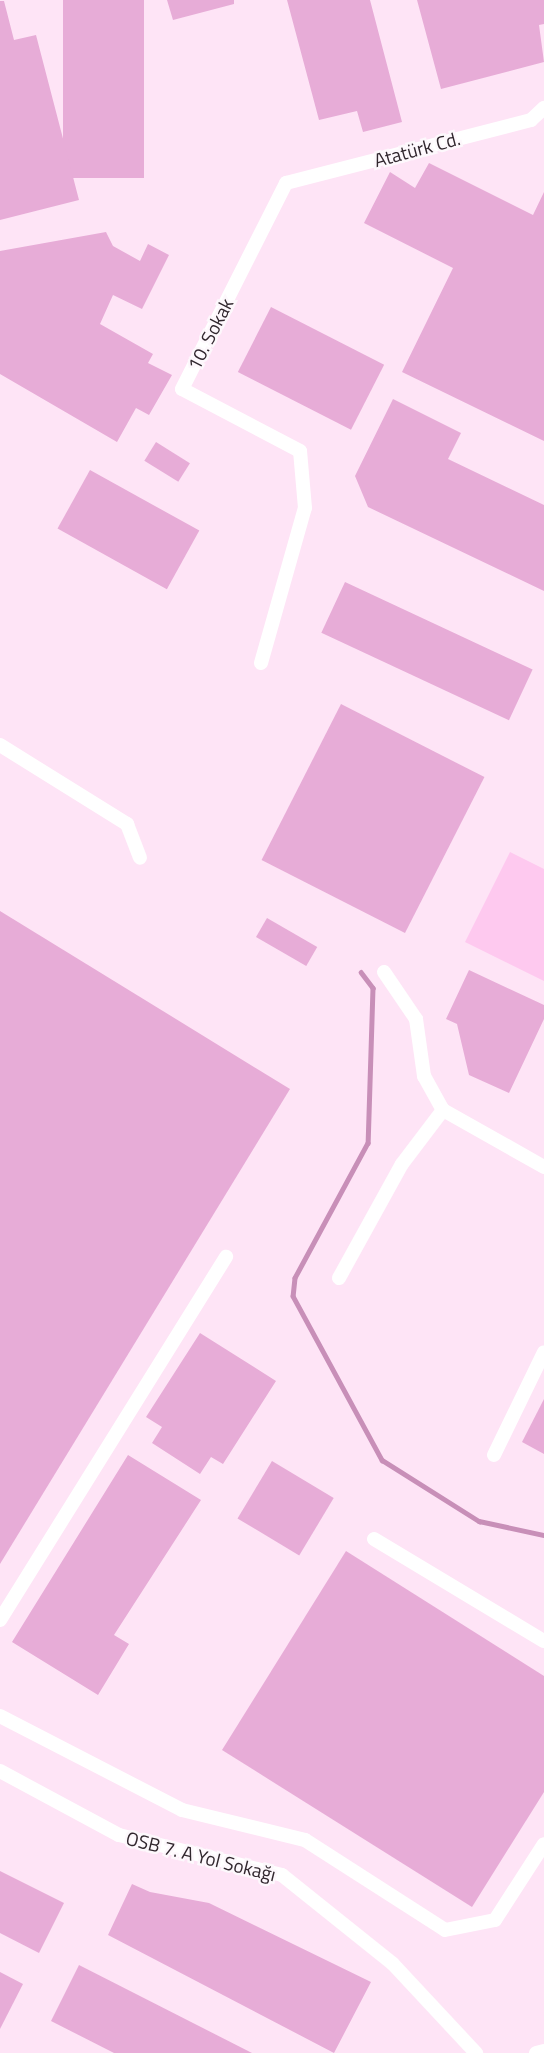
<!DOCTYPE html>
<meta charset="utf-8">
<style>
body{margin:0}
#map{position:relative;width:544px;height:2053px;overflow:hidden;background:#fee4f6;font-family:"Titillium Web",sans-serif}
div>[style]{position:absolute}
.green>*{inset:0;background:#fec9ef}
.stream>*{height:4.5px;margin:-2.25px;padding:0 2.25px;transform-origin:2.25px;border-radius:2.25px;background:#c88fb8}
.building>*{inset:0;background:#e7acd7;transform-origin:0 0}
.minor>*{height:14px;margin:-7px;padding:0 7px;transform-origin:7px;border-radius:7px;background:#fff}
span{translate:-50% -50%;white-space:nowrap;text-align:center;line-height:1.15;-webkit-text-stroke:5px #fdf8fc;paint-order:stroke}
.street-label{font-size:19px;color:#31272e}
</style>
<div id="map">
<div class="green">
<div style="clip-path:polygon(510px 852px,544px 869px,544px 981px,465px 942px)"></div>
</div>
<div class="stream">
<div style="left:361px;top:972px;width:20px;rotate:53deg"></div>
<div style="left:373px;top:988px;width:155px;rotate:91.8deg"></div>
<div style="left:368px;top:1143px;width:153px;rotate:118.4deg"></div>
<div style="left:295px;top:1278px;width:18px;rotate:96deg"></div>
<div style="left:293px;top:1296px;width:187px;rotate:61.5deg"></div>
<div style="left:382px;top:1460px;width:115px;rotate:32.2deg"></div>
<div style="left:479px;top:1521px;width:66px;rotate:12.2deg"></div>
</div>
<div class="building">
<div style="left:63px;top:0;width:81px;height:178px"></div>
<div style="clip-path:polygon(167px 0,234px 0,234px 4px,173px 20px)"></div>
<div style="clip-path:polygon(287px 0,370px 0,402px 122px,363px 132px,357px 111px,319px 120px)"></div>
<div style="clip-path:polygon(417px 0,544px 0,544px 24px,539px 25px,544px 62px,441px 89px)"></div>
<div style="clip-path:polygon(0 1px,4px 1px,14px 40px,36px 35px,79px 200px,0 220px)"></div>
<div style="clip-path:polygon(429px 163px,533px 215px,544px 192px,544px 441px,402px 372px,453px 268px,364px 223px,390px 172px,415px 188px)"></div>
<div style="clip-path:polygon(106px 232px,113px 246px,140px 261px,148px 244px,169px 255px,142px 309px,113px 295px,100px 324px,153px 354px,148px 363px,172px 375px,149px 415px,136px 408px,117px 442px,0 374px,0 251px)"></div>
<div style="left:271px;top:307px;width:127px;height:73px;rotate:27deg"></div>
<div style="clip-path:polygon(393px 399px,461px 433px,448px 459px,544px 505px,544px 591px,368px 507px,355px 476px)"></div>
<div style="left:156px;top:442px;width:40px;height:22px;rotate:32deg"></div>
<div style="left:90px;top:470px;width:125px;height:67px;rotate:29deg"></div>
<div style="left:345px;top:582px;width:207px;height:56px;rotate:25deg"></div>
<div style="left:341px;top:704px;width:161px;height:175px;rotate:27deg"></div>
<div style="clip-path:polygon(0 911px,290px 1089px,0 1564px)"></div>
<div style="left:267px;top:918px;width:58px;height:22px;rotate:30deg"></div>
<div style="clip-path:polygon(469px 970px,544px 1005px,544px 1019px,509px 1093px,469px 1075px,457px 1024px,446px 1019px)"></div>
<div style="clip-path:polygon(200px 1333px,276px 1381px,223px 1464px,211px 1457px,200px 1474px,152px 1443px,162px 1427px,146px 1417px)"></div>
<div style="clip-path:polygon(544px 1399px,544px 1454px,522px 1442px)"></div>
<div style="clip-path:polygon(128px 1455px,201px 1500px,114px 1635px,129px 1644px,98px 1695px,12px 1642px)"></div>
<div style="left:272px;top:1461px;width:72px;height:67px;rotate:31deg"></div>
<div style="clip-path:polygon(346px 1551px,544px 1676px,544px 1792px,472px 1907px,222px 1750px)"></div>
<div style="clip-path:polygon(0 1871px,64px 1903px,39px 1953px,0 1933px)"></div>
<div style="clip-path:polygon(132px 1884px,150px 1892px,209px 1903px,371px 1982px,334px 2053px,108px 1935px)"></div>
<div style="clip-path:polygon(79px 1965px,252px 2053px,114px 2053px,51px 2021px)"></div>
<div style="clip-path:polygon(0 1972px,23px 1984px,0 2029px)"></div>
</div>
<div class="minor">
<div style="left:261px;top:663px;width:161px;rotate:-74.2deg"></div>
<div style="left:305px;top:508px;width:57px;rotate:-95deg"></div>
<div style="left:300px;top:451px;width:133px;rotate:-152.3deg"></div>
<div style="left:182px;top:389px;width:231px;rotate:-63.2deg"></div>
<div style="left:286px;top:183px;width:253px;rotate:-14.4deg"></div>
<div style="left:531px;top:120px;width:18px;rotate:-43deg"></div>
<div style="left:0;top:745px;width:150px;rotate:31.9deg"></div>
<div style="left:127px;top:824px;width:36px;rotate:69deg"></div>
<div style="left:384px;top:972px;width:57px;rotate:55.8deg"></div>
<div style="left:416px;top:1019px;width:58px;rotate:82deg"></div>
<div style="left:424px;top:1076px;width:39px;rotate:61deg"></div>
<div style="left:443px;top:1110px;width:116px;rotate:29.4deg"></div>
<div style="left:339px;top:1278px;width:130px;rotate:-61.1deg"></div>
<div style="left:402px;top:1164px;width:68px;rotate:-52.8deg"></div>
<div style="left:494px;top:1455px;width:114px;rotate:-64.1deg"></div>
<div style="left:374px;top:1539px;width:198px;rotate:31deg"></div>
<div style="left:0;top:1620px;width:428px;rotate:-58.1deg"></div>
<div style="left:0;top:1716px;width:205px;rotate:27.3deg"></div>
<div style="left:182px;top:1810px;width:127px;rotate:13.7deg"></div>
<div style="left:305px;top:1840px;width:166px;rotate:32.7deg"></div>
<div style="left:445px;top:1930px;width:51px;rotate:-11.3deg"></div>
<div style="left:495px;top:1920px;width:90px;rotate:-57.2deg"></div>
<div style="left:0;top:1771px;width:135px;rotate:28.3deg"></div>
<div style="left:119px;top:1835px;width:168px;rotate:13.8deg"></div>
<div style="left:282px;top:1875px;width:142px;rotate:38.7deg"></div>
<div style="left:393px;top:1964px;width:122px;rotate:47deg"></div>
<div style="left:536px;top:2053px;width:8px;rotate:-14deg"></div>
</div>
<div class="street-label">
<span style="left:417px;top:149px;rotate:-15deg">Atatürk Cd.</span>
<span style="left:210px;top:334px;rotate:-63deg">10. Sokak</span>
<span style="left:201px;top:1856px;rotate:14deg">OSB 7. A Yol Sokağı</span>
</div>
</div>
